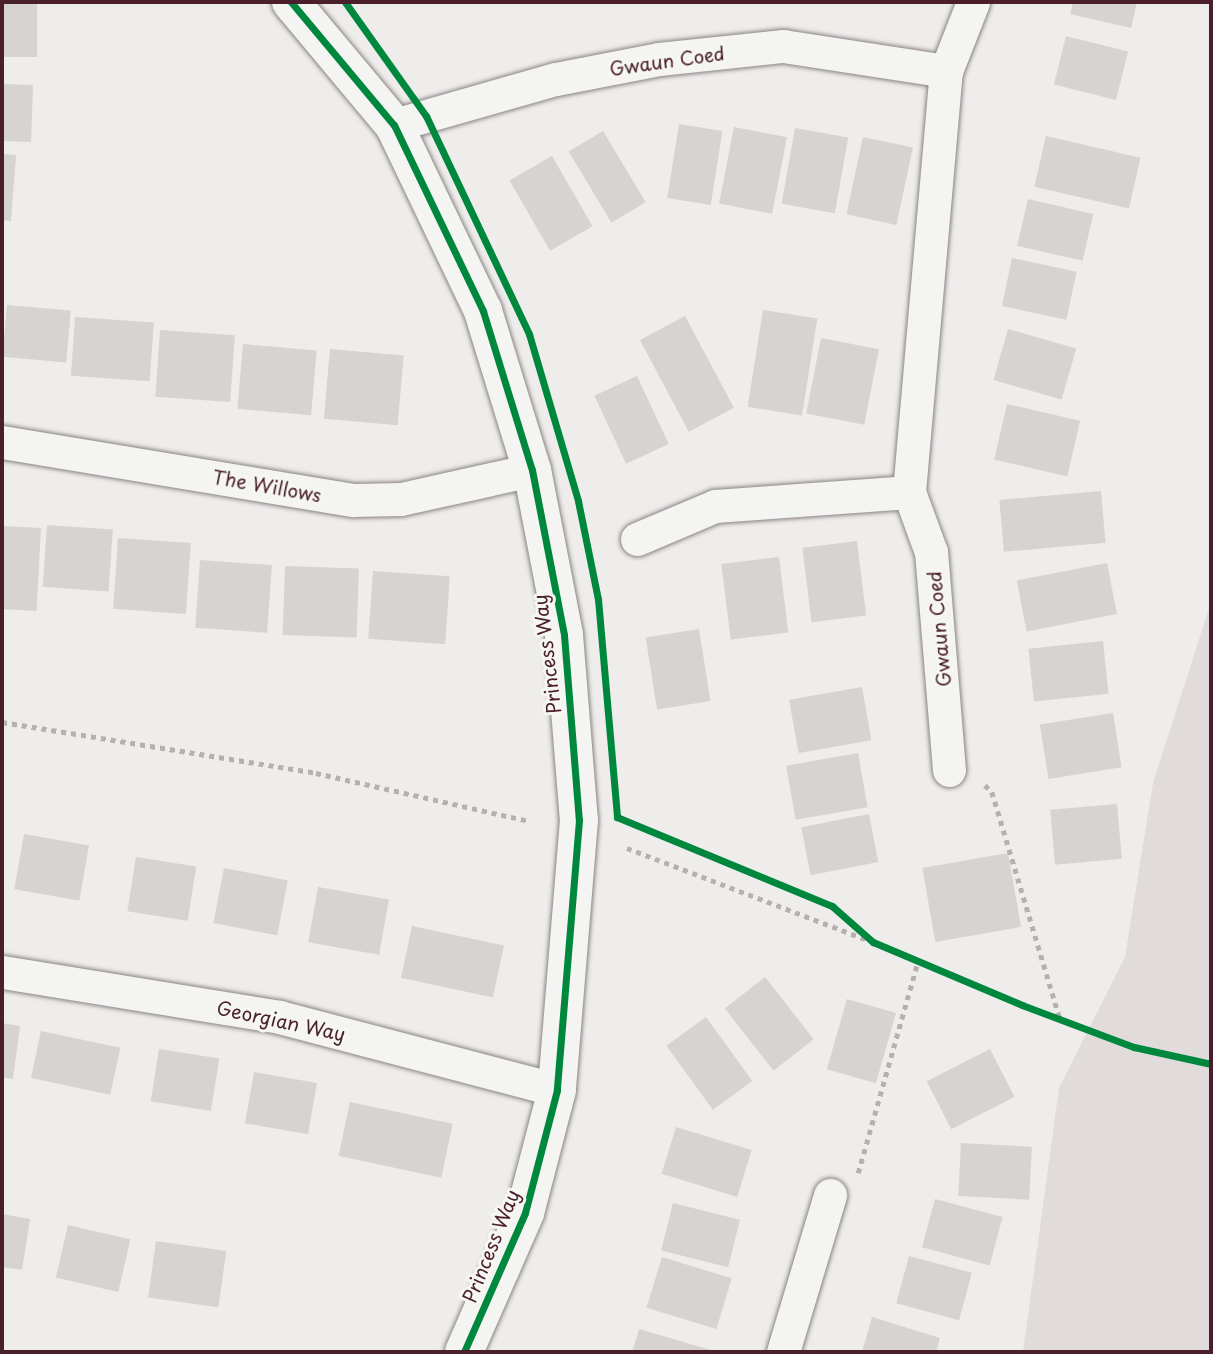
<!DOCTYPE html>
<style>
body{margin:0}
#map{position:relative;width:1213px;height:1354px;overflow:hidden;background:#eeedeb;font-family:"Playpen Sans",sans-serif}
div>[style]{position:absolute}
.green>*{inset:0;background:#e1dcdb}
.building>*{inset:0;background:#d6d3d2;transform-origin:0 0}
.path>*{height:4.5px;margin-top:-2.25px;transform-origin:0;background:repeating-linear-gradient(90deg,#b5b1b0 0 5px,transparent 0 10px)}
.roads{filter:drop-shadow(0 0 2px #8c8385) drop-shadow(0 0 2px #8c8385)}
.minor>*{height:33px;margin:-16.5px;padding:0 16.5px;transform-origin:16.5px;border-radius:16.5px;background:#f4f4f2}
.tertiary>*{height:38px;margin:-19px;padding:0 19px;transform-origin:19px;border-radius:19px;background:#f4f4f2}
.cycleway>*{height:7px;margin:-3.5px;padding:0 3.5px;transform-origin:3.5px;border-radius:3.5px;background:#00873e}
span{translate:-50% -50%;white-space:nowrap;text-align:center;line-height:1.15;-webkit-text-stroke:6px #f6f6f2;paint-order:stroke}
.street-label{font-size:19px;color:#4a1f2b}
.frame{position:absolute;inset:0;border:4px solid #4a1f2b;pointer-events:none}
</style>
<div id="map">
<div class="green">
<div style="clip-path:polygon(1211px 602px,1211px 1352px,1023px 1352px,1059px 1088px,1125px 957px,1153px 783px)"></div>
</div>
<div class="building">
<div style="left:2px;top:2px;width:35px;height:55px"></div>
<div style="clip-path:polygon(1073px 2px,1137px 2px,1131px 28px,1070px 14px)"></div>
<div style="left:1066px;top:36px;width:64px;height:50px;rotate:14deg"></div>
<div style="left:2px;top:84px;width:31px;height:57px;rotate:2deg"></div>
<div style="left:679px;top:124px;width:44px;height:75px;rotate:9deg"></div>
<div style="left:734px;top:127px;width:54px;height:78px;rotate:11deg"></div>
<div style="left:795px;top:128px;width:54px;height:77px;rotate:10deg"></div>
<div style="left:603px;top:131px;width:83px;height:40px;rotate:59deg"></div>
<div style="left:1046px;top:136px;width:97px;height:52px;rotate:13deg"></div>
<div style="left:863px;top:137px;width:51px;height:79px;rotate:12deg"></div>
<div style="clip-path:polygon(2px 154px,16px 155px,11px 221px,2px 220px)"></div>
<div style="left:552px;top:156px;width:81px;height:49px;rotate:60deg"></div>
<div style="left:1028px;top:199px;width:67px;height:48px;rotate:13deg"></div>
<div style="left:1012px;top:258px;width:66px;height:49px;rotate:12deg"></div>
<div style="left:7px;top:305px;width:64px;height:52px;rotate:5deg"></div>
<div style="left:763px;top:310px;width:55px;height:98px;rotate:9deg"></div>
<div style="left:685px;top:316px;width:104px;height:51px;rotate:62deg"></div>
<div style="left:75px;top:317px;width:79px;height:59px;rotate:4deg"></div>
<div style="left:1008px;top:329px;width:71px;height:53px;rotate:16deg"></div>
<div style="left:160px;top:330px;width:75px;height:67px;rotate:4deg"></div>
<div style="left:821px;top:338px;width:59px;height:77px;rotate:11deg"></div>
<div style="left:243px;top:344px;width:74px;height:65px;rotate:5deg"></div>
<div style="left:330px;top:349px;width:74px;height:70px;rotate:5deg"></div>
<div style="left:637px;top:376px;width:75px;height:47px;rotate:65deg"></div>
<div style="left:1007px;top:404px;width:75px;height:57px;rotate:13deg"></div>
<div style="left:1101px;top:491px;width:52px;height:102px;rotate:85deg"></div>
<div style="left:47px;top:525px;width:66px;height:62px;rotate:4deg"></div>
<div style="left:2px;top:526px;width:39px;height:83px;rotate:3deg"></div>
<div style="left:118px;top:538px;width:73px;height:71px;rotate:4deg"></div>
<div style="left:857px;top:541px;width:75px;height:55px;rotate:83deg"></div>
<div style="left:779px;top:557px;width:76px;height:58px;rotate:83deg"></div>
<div style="left:200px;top:560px;width:72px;height:68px;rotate:4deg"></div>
<div style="left:1107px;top:563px;width:52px;height:92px;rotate:79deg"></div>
<div style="left:285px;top:566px;width:74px;height:69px;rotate:2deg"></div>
<div style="left:373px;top:571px;width:77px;height:68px;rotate:4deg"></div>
<div style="left:699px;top:629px;width:73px;height:54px;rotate:81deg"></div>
<div style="left:1103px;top:641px;width:53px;height:75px;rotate:84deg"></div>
<div style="left:862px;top:687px;width:54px;height:74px;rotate:80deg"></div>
<div style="left:1113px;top:713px;width:55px;height:74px;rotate:81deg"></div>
<div style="left:858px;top:753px;width:55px;height:73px;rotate:80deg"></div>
<div style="left:1117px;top:804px;width:55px;height:67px;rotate:85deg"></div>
<div style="left:869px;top:814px;width:49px;height:69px;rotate:79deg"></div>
<div style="left:24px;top:834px;width:66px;height:56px;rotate:10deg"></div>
<div style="left:1008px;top:853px;width:75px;height:87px;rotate:80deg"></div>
<div style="left:136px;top:857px;width:61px;height:55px;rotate:9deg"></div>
<div style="left:224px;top:868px;width:65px;height:56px;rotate:11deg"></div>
<div style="left:318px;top:887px;width:72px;height:56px;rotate:10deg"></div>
<div style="left:412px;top:926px;width:94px;height:53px;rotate:12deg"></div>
<div style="left:765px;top:977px;width:79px;height:51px;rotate:52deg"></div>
<div style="left:847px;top:999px;width:51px;height:73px;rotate:16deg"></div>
<div style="left:706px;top:1017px;width:79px;height:49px;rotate:54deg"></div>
<div style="clip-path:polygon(2px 1023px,20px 1026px,13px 1079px,2px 1077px)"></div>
<div style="left:41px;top:1031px;width:81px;height:48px;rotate:12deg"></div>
<div style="left:159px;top:1049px;width:61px;height:53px;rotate:9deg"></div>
<div style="left:990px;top:1049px;width:54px;height:71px;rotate:63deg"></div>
<div style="left:254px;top:1072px;width:64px;height:52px;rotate:10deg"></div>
<div style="left:350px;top:1102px;width:105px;height:55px;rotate:12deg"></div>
<div style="left:676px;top:1127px;width:79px;height:49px;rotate:17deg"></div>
<div style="left:961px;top:1143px;width:71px;height:53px;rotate:3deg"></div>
<div style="left:935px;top:1199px;width:70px;height:50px;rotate:15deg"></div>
<div style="left:673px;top:1203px;width:69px;height:49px;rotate:14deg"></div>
<div style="clip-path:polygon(2px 1214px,30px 1219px,22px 1270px,2px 1267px)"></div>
<div style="left:68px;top:1225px;width:64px;height:54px;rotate:13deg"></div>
<div style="left:156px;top:1241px;width:71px;height:57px;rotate:8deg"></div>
<div style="left:909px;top:1256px;width:65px;height:49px;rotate:15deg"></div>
<div style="left:662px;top:1257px;width:73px;height:53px;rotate:17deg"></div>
<div style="clip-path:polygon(872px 1317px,940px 1338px,936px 1352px,862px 1352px)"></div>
<div style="clip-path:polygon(639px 1329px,718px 1352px,632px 1352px)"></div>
</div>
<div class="path">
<div style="left:2px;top:722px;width:318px;rotate:9.2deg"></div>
<div style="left:316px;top:773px;width:218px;rotate:12.7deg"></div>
<div style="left:985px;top:785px;width:10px;rotate:45deg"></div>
<div style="left:992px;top:792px;width:237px;rotate:73.3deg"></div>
<div style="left:627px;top:848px;width:263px;rotate:20.9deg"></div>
<div style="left:858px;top:1173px;width:220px;rotate:-74.2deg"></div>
</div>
<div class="roads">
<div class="minor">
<div style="left:394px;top:125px;width:168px;rotate:-15.9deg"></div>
<div style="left:556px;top:79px;width:105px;rotate:-11deg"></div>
<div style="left:659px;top:59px;width:125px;rotate:-6deg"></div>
<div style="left:783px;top:46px;width:165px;rotate:8.7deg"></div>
<div style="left:2px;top:442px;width:356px;rotate:9.4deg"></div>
<div style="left:353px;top:500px;width:48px;rotate:-1.2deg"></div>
<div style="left:401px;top:499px;width:134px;rotate:-12.5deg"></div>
<div style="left:637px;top:539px;width:85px;rotate:-22.9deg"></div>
<div style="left:715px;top:506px;width:195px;rotate:-4.1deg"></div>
<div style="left:949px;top:770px;width:219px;rotate:-94.7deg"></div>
<div style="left:931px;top:552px;width:64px;rotate:-110.1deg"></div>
<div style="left:909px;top:492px;width:423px;rotate:-85deg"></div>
<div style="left:946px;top:71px;width:74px;rotate:-68.6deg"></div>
<div style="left:2px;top:972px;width:281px;rotate:9.2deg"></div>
<div style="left:279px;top:1017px;width:287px;rotate:14.7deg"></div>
<div style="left:783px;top:1352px;width:164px;rotate:-73.3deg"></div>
</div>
<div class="tertiary">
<div style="left:291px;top:2px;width:160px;rotate:50.1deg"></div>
<div style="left:394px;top:125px;width:206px;rotate:64.4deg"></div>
<div style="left:483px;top:311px;width:166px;rotate:72.9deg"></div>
<div style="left:532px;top:470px;width:168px;rotate:79deg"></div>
<div style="left:564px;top:635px;width:186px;rotate:85.4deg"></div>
<div style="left:579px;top:820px;width:271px;rotate:94.7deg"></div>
<div style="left:557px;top:1090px;width:127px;rotate:104.6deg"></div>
<div style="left:525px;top:1213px;width:152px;rotate:113.7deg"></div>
</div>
</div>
<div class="cycleway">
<div style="left:291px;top:2px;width:160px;rotate:50.1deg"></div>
<div style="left:394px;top:125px;width:206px;rotate:64.4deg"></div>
<div style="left:483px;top:311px;width:166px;rotate:72.9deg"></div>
<div style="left:532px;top:470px;width:168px;rotate:79deg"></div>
<div style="left:564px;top:635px;width:186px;rotate:85.4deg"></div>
<div style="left:579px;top:820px;width:271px;rotate:94.7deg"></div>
<div style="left:557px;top:1090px;width:127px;rotate:104.6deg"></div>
<div style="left:525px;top:1213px;width:152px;rotate:113.7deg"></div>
<div style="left:345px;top:2px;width:140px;rotate:54.6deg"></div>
<div style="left:426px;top:116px;width:241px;rotate:64.7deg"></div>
<div style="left:529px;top:334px;width:174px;rotate:73.6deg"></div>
<div style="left:578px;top:501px;width:100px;rotate:78.5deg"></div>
<div style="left:598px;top:599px;width:219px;rotate:85deg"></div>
<div style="left:617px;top:817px;width:233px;rotate:22.5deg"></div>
<div style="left:832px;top:906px;width:55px;rotate:41.3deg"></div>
<div style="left:873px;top:942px;width:162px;rotate:22.9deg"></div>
<div style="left:1022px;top:1005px;width:120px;rotate:20.6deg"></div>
<div style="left:1134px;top:1047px;width:79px;rotate:12.4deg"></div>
</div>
<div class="street-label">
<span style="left:667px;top:61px;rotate:-8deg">Gwaun Coed</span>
<span style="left:267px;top:486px;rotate:10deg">The Willows</span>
<span style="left:939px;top:629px;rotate:-95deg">Gwaun Coed</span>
<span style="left:547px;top:654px;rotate:-97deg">Princess Way</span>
<span style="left:281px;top:1021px;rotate:12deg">Georgian Way</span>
<span style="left:491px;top:1246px;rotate:-68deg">Princess Way</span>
</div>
<div class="frame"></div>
</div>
